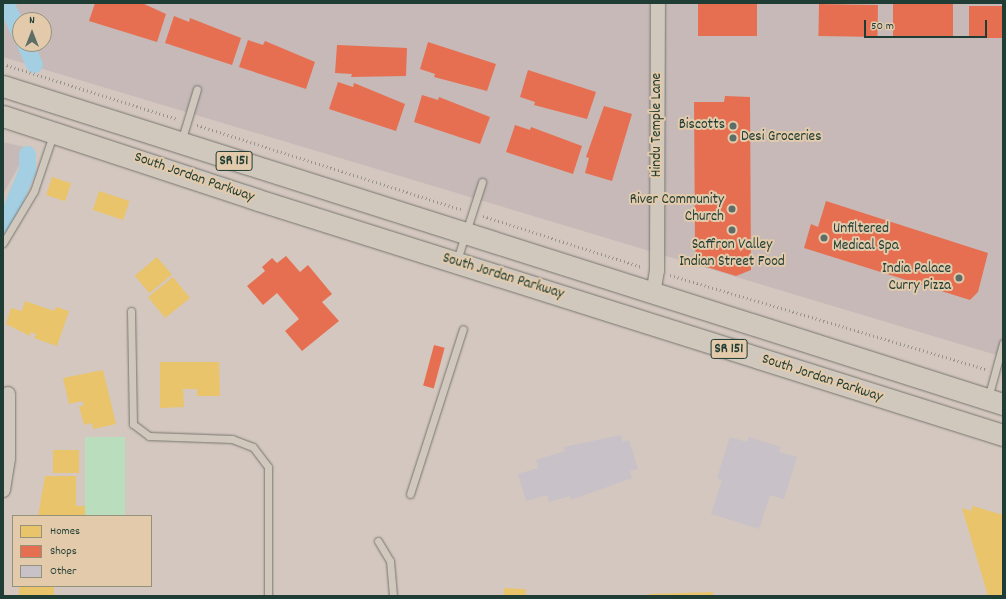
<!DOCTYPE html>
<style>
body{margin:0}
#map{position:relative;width:1006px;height:599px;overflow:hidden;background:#d4c7bf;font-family:Dekko,sans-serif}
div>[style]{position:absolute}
.built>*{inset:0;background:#c6b9b8}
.green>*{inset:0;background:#baddbe;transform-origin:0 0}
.homes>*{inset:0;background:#e9c46a;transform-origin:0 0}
.shops>*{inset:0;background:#e76f51;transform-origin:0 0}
.canal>*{height:17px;margin:-8.5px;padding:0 8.5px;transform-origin:8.5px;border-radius:8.5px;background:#a4cfe3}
.building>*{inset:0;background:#c8c1c7}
.path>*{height:2.5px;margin-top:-1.25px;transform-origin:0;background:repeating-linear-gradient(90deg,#97948c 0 1px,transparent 0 4px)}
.roads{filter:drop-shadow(0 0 1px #767670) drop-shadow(0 0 1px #767670)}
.lane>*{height:7px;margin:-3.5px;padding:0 3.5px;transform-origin:3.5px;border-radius:3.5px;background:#d1c8bd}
.street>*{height:14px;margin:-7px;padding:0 7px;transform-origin:7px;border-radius:7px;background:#d1c8bd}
.primary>*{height:21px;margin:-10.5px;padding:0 10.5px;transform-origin:10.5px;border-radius:10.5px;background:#d1c8bd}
.dots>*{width:11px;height:11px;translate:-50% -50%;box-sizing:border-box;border:2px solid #e2caab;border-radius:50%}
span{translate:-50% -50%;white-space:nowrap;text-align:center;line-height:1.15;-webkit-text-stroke:4px #e2caab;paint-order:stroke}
.shield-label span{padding:1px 3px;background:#e2caab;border:1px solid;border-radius:3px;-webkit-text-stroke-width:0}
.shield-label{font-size:14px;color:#1f3d34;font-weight:700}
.street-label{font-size:15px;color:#1f3d34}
.poi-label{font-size:15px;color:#1f3d34}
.right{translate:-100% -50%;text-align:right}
.left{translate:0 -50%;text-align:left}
.frame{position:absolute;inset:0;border:4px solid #1f3d34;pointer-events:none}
.legend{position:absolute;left:12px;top:515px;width:140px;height:72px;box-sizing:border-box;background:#e2caab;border:1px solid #94927b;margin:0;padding:5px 7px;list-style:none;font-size:12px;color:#1f3d34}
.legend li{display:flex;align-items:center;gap:8px;height:20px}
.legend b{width:20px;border:1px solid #94927b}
.north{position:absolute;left:12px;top:12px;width:40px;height:40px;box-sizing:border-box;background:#e2caab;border:1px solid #94927b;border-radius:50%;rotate:0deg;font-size:11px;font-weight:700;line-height:16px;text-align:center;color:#1f3d34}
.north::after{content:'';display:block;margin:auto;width:14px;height:18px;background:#5e6d65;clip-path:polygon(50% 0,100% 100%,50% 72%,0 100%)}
.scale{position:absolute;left:864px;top:20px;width:123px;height:18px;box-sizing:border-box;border:2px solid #1f3d34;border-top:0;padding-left:5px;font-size:12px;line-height:14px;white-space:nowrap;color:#1f3d34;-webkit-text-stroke:3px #e2caab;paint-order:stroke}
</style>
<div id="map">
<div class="built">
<div style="clip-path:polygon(evenodd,3px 3px,1003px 3px,1003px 357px,3px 57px,3px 3px,20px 20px,44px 20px,44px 44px,20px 44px,20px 20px)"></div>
<div style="clip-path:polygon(3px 142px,29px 148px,3px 194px)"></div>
</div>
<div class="green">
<div style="left:85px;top:437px;width:40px;height:79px"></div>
</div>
<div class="homes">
<div style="left:52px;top:177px;width:20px;height:19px;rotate:18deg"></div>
<div style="left:99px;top:191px;width:32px;height:20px;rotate:18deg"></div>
<div style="left:157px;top:257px;width:23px;height:29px;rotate:50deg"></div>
<div style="left:173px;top:277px;width:27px;height:32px;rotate:51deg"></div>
<div style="clip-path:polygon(25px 301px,54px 311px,56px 307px,69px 311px,57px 346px,34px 338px,36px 334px,31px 332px,30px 336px,6px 324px,11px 308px,22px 311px)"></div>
<div style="clip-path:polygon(160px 362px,219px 362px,220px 396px,197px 396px,197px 389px,183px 389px,184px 407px,160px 408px)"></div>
<div style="clip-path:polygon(103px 370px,116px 424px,93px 429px,92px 423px,84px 425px,79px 406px,84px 406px,82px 401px,69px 404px,63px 378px)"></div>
<div style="left:53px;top:450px;width:26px;height:23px"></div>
<div style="clip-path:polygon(45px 476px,76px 476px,76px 506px,85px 506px,85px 516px,38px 516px)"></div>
<div style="clip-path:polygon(973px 506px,1003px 515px,1003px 596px,988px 596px,962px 508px,971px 511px)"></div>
<div style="left:19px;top:586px;width:35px;height:10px"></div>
<div style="left:504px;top:588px;width:22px;height:8px;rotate:3deg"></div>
<div style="clip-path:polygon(713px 592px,713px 596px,649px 596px,649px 594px)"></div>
</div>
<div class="shops">
<div style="clip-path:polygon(95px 3px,142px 3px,166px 14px,157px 42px,89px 21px)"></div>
<div style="left:698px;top:4px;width:59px;height:32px"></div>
<div style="left:819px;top:4px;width:59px;height:32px;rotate:1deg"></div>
<div style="left:893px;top:4px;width:60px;height:32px"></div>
<div style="left:969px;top:6px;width:34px;height:32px"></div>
<div style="clip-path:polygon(174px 16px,189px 22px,190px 18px,241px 38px,232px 65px,165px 43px)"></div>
<div style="clip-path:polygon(248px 40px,263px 45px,265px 41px,315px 62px,306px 89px,239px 67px)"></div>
<div style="clip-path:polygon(428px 42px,496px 64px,487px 91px,434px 77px,435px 74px,420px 69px)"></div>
<div style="clip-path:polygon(337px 45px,407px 48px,406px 76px,351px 77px,352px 74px,335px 73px)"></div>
<div style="clip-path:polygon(528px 70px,596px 92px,587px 119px,534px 105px,535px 102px,520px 97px)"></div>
<div style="clip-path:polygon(338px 82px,353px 87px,354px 83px,405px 104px,396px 131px,329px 109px)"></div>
<div style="clip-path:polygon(422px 95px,438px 100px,439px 97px,490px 117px,480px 144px,414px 122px)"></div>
<div style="clip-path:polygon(725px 96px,750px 97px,751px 270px,736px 276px,697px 264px,695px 247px,694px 102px,724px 102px)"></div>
<div style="clip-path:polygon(604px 106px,632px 114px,612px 181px,585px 173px,589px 158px,586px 157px)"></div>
<div style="clip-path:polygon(515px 125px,530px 130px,531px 127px,582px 146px,573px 174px,506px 152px)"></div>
<div style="clip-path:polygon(826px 201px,988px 253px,978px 292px,970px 300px,804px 248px,811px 224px,818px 227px)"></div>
<div style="clip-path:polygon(286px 256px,300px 272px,308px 265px,332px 294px,322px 302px,339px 321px,302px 351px,285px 331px,299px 319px,277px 293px,263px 305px,247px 286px,265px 271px,262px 267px,272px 258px,277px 263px)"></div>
<div style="left:434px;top:345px;width:11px;height:42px;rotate:15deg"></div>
</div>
<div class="canal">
<div style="left:5px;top:3px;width:34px;rotate:64deg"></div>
<div style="left:25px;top:44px;width:22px;rotate:66deg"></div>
<div style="left:3px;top:227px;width:62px;rotate:-67.2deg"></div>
<div style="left:27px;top:170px;width:16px;rotate:-90deg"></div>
</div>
<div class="building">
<div style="clip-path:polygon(621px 435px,623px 442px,629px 440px,638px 469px,630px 471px,632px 478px,571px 500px,570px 496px,549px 502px,547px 495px,526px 501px,518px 474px,538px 468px,536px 460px,565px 451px,564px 447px)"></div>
<div style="clip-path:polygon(730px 437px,747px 442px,749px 437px,781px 447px,779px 452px,797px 457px,784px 499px,770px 495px,759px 529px,711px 514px,722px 480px,717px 478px)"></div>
</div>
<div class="path">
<div style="left:3px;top:64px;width:182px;rotate:17.5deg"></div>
<div style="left:197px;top:125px;width:277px;rotate:17.7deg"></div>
<div style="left:483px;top:216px;width:167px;rotate:17.8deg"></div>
<div style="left:670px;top:275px;width:329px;rotate:16.6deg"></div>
</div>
<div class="roads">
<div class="lane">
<div style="left:181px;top:142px;width:55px;rotate:-73.2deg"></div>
<div style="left:3px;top:243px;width:61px;rotate:-59.2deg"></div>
<div style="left:34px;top:191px;width:59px;rotate:-71.3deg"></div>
<div style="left:457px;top:260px;width:82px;rotate:-72.2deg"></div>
<div style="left:131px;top:311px;width:113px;rotate:89deg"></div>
<div style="left:133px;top:424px;width:20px;rotate:37deg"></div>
<div style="left:149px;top:436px;width:83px;rotate:2.1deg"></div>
<div style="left:232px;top:439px;width:22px;rotate:21deg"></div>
<div style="left:253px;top:447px;width:25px;rotate:53deg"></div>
<div style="left:268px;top:467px;width:129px;rotate:90deg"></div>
<div style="left:988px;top:398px;width:57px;rotate:-74.7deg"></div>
<div style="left:410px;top:494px;width:173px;rotate:-72.2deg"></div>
<div style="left:378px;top:541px;width:23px;rotate:59deg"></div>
<div style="left:390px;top:561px;width:35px;rotate:85deg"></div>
</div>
<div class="street">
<div style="left:653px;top:295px;width:24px;rotate:-81deg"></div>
<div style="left:657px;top:271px;width:268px;rotate:-89.8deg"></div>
<div style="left:3px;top:490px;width:32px;rotate:-81deg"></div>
<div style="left:8px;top:458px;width:64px;rotate:-90deg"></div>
</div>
<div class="primary">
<div style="left:3px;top:86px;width:1049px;rotate:17.64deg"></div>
<div style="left:3px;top:116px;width:268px;rotate:18.2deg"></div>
<div style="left:258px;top:200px;width:781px;rotate:17.51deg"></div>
</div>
</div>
<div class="dots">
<div style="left:733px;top:126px;background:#5e6d65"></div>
<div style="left:733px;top:138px;background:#5e6d65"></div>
<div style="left:732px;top:209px;background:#5e6d65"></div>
<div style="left:732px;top:230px;background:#5e6d65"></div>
<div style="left:824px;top:238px;background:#5e6d65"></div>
<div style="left:959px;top:278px;background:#5e6d65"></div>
</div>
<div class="shield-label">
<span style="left:234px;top:161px">SR 151</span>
<span style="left:729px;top:349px">SR 151</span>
</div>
<div class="street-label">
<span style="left:658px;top:125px;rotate:-90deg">Hindu Temple Lane</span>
<span style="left:194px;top:178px;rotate:19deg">South Jordan Parkway</span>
<span style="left:503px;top:277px;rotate:17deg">South Jordan Parkway</span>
<span style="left:822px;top:379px;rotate:18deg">South Jordan Parkway</span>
</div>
<div class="poi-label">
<span class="right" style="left:725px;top:126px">Biscotts</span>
<span class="left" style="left:741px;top:138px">Desi Groceries</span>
<span class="right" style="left:724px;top:209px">River Community<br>Church</span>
<span class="left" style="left:833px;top:238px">Unfiltered<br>Medical Spa</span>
<span style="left:732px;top:254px">Saffron Valley<br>Indian Street Food</span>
<span class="right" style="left:951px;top:278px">India Palace<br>Curry Pizza</span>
</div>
<div class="frame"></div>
<ul class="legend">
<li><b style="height:11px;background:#e9c46a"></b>Homes</li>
<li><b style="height:11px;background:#e76f51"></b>Shops</li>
<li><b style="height:11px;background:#c8c1c7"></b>Other</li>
</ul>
<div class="north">N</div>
<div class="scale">50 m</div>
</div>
